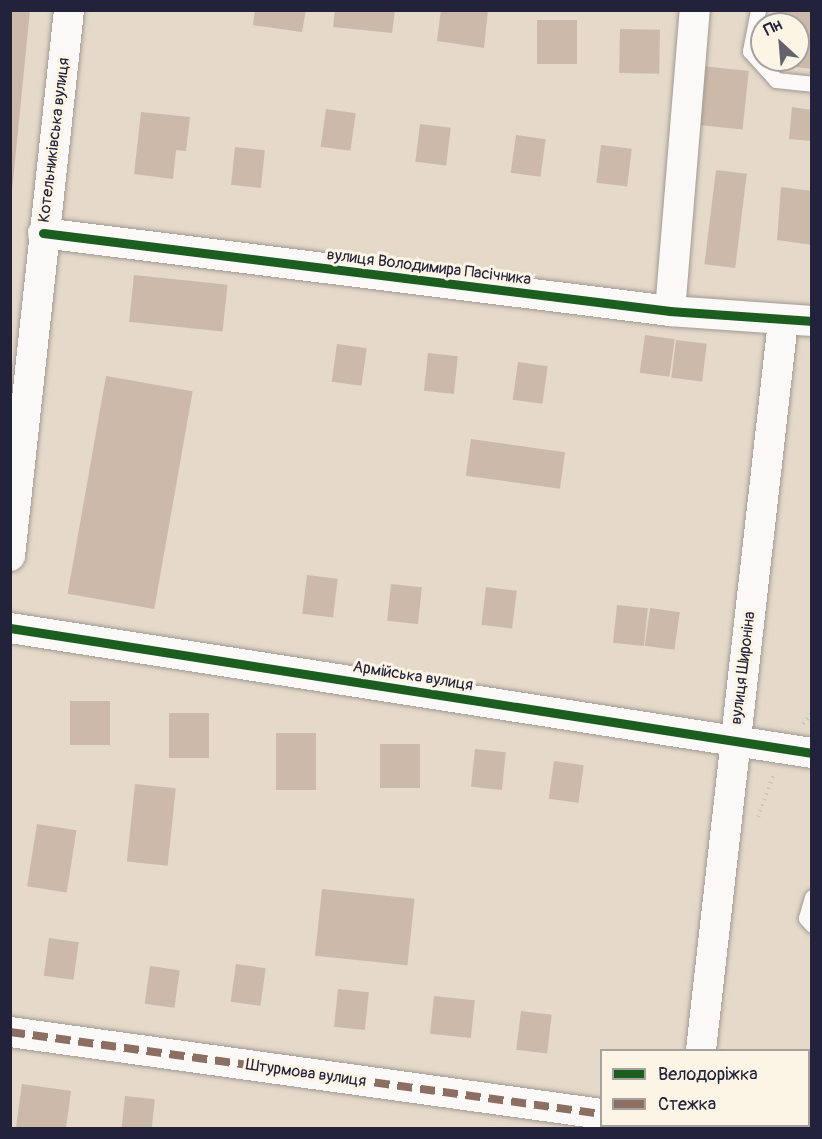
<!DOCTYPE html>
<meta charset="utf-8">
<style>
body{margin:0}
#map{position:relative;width:822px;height:1139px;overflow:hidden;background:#e5d9c9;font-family:Pangolin,sans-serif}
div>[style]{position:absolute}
.building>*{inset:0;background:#ccb9aa;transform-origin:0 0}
.path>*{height:4px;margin-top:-2px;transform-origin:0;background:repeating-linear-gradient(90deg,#c8c5c4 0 1.5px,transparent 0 6px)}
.roads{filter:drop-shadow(0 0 2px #a09a93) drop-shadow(0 0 2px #a09a93)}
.lane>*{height:15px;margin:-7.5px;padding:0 7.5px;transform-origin:7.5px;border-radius:7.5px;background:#fbf9f7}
.street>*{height:30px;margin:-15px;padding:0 15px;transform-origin:15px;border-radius:15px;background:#fbf9f7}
.quiet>*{height:8px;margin-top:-4px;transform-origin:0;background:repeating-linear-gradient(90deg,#8d6e63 0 15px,transparent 0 23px)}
.cycleway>*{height:9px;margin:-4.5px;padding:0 4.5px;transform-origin:4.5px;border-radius:4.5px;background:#1b5e20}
span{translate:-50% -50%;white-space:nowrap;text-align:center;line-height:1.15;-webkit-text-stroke:6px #fcf5e5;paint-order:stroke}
.street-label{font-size:16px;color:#22223b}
.frame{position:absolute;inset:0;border:12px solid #22223b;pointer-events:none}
.legend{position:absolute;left:600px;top:1049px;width:210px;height:78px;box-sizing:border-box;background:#fcf5e5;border:2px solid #a5a1a1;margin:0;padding:8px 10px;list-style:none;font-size:18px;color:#22223b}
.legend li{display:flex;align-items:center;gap:12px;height:30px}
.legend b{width:30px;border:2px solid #a5a1a1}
.north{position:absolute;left:750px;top:12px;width:60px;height:60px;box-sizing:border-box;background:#fcf5e5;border:2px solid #a5a1a1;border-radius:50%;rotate:334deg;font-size:16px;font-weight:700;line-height:24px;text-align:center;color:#22223b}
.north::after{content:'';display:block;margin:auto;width:21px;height:27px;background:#66626d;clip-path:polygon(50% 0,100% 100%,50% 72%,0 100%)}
</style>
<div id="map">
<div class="building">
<div style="clip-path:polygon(10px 10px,30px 10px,12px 191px,10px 191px)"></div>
<div style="clip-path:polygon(255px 10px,306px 10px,302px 32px,253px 25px)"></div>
<div style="clip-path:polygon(335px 10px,395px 10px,392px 33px,333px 27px)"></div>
<div style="clip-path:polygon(441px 10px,488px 10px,484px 48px,437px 41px)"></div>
<div style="clip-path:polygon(777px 10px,812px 10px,812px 69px,770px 64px,798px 60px,798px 24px,776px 24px)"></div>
<div style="left:537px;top:20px;width:40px;height:44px"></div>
<div style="left:620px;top:29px;width:40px;height:44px;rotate:1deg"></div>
<div style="left:702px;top:66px;width:47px;height:59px;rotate:6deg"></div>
<div style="clip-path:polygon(792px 107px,812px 110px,812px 141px,789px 139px)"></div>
<div style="left:326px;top:109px;width:30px;height:38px;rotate:8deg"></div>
<div style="clip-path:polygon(141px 112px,190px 117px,186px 151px,176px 150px,173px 179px,134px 174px)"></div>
<div style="left:420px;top:124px;width:31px;height:38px;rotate:7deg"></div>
<div style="left:516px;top:135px;width:30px;height:38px;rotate:8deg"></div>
<div style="left:601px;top:145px;width:31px;height:38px;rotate:7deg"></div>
<div style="left:235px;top:147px;width:30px;height:38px;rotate:6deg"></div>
<div style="left:716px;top:170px;width:31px;height:95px;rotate:7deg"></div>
<div style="clip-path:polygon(781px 187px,812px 191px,812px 245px,777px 240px)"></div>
<div style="left:134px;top:275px;width:94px;height:47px;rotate:6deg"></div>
<div style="left:645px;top:335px;width:30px;height:38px;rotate:8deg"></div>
<div style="left:676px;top:340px;width:31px;height:38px;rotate:7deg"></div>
<div style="left:337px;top:344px;width:30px;height:38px;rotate:8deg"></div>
<div style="left:428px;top:353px;width:30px;height:38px;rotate:6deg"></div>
<div style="left:518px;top:362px;width:30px;height:38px;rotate:8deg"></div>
<div style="left:106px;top:376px;width:88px;height:221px;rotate:10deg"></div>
<div style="left:471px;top:439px;width:95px;height:37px;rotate:8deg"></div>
<div style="left:307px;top:575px;width:31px;height:39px;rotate:7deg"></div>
<div style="left:391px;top:584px;width:31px;height:37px;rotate:6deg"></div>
<div style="left:486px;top:587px;width:31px;height:38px;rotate:7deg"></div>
<div style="left:617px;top:605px;width:31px;height:38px;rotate:6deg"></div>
<div style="left:650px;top:608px;width:30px;height:38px;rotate:8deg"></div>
<div style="left:70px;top:701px;width:40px;height:44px"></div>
<div style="left:169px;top:713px;width:40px;height:45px"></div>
<div style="left:276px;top:733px;width:40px;height:57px"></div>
<div style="left:380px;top:744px;width:40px;height:44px"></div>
<div style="left:475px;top:749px;width:31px;height:38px;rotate:6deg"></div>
<div style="left:554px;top:761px;width:30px;height:38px;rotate:8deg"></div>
<div style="left:135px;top:784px;width:41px;height:78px;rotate:6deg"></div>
<div style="left:37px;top:824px;width:40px;height:63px;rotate:9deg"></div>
<div style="left:322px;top:889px;width:93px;height:67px;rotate:6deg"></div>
<div style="left:49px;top:938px;width:30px;height:38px;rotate:8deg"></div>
<div style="left:236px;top:964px;width:30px;height:38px;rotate:8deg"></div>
<div style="left:150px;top:966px;width:30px;height:38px;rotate:8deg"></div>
<div style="left:338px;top:989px;width:31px;height:38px;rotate:6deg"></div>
<div style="left:434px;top:996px;width:41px;height:38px;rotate:6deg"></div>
<div style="left:521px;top:1011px;width:31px;height:39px;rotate:7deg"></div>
<div style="clip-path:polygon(22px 1084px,71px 1091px,66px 1128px,16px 1128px)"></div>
<div style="left:125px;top:1096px;width:30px;height:32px;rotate:6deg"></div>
</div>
<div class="path">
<div style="left:803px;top:724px;width:14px;rotate:-51deg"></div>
<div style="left:758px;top:817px;width:44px;rotate:-69.9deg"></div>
</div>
<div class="roads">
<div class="lane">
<div style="left:758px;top:10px;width:42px;rotate:101deg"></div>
<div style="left:750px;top:51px;width:39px;rotate:48deg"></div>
<div style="left:776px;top:80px;width:36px;rotate:6deg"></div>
<div style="left:812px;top:897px;width:22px;rotate:106deg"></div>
<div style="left:806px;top:918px;width:9px;rotate:49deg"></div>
</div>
<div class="street">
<div style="left:43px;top:233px;width:632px;rotate:7.09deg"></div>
<div style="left:670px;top:311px;width:142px;rotate:4deg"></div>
<div style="left:670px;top:311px;width:302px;rotate:-85.3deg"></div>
<div style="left:10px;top:556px;width:549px;rotate:-83.83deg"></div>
<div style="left:10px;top:628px;width:812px;rotate:8.86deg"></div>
<div style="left:10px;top:1032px;width:598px;rotate:7.89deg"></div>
<div style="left:701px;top:1050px;width:734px;rotate:-83.58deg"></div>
<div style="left:684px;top:1126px;width:9px;rotate:6deg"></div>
</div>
</div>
<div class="quiet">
<div style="left:10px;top:1032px;width:598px;rotate:7.89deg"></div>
<div style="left:684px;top:1126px;width:9px;rotate:6deg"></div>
</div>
<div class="cycleway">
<div style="left:43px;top:233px;width:632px;rotate:7.09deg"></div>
<div style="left:670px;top:311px;width:142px;rotate:4deg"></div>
<div style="left:10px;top:628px;width:812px;rotate:8.86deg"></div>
</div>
<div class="street-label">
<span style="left:54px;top:140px;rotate:-83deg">Котельниківська вулиця</span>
<span style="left:429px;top:267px;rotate:7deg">вулиця Володимира Пасічника</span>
<span style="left:743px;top:668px;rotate:-83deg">вулиця Широніна</span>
<span style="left:413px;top:676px;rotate:9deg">Армійська вулиця</span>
<span style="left:306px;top:1073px;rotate:8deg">Штурмова вулиця</span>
</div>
<div class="frame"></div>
<ul class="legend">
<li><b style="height:8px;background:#1b5e20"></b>Велодоріжка</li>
<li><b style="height:8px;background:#8d6e63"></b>Стежка</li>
</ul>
<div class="north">Пн</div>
</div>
